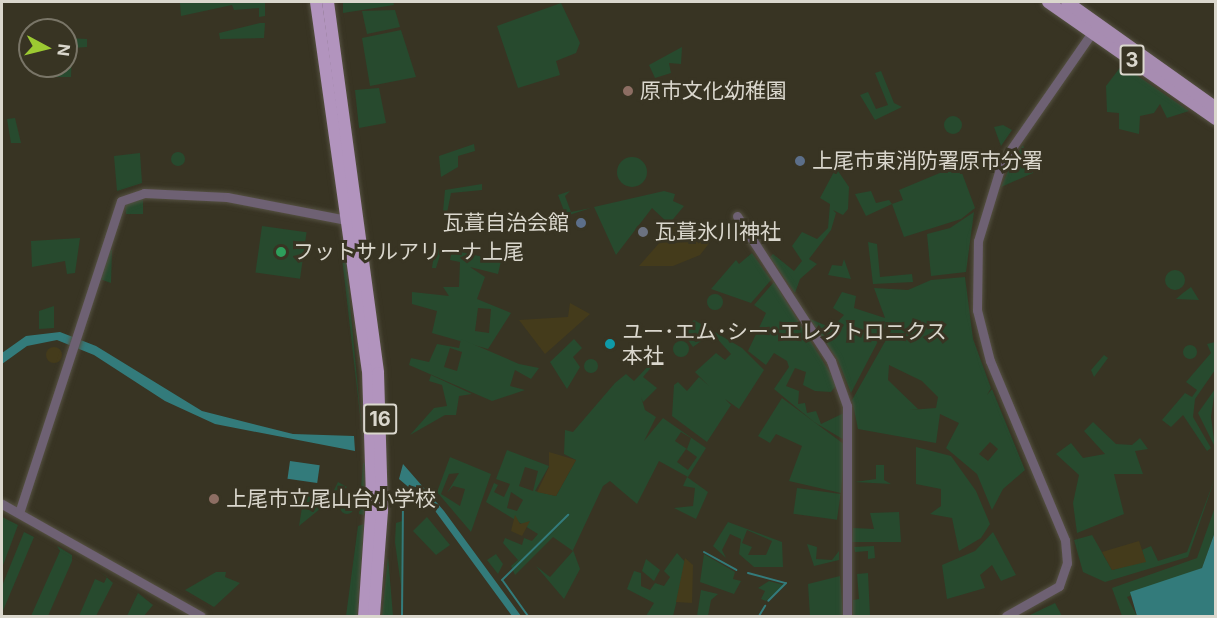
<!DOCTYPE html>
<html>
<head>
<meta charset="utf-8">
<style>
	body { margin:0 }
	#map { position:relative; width:1217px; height:618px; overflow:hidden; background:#383423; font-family:Inter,"Noto Sans JP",sans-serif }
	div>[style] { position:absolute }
	.green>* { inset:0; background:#274a2e; transform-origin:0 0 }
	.round { border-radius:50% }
	.sand>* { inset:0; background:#443b1b }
	.water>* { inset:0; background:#337b7b; transform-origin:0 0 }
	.stream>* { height:2px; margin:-1px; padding:0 1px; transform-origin:1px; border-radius:1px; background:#337b7b }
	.roads { filter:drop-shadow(0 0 2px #555142) drop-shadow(0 0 2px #555142) }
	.tertiary>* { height:9px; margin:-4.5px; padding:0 4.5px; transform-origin:4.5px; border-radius:4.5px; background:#6e6173 }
	.primary>* { height:12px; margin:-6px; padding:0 6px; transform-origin:6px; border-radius:6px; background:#a78cb1 }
	.trunk>* { height:12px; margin:-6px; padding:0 6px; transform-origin:6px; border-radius:6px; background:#b294be }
	.dots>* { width:16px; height:16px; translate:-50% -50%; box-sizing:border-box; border:3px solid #383423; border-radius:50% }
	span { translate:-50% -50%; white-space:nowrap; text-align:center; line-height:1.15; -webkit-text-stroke:6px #383423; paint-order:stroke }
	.shield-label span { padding:2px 4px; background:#383423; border:2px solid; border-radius:4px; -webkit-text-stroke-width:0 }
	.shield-label { font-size:20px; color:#dad7cd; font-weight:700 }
	.poi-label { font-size:21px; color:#dad7cd }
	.left { translate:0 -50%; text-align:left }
	.right { translate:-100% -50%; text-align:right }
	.frame { position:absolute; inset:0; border:3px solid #dad7cd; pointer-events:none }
	.north { position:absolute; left:18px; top:18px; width:60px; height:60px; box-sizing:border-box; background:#383423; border:2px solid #797567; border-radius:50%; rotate:97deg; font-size:16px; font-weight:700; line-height:24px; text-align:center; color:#dad7cd }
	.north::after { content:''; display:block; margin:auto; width:21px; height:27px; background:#9cca32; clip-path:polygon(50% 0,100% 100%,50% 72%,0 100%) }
</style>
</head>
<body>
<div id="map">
	<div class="green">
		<div style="clip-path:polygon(265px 2px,265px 16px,259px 17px,259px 8px,234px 10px,232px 5px,181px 16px,180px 3px,189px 2px)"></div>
		<div style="clip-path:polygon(343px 2px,393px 2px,394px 5px,343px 13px)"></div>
		<div style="clip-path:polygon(561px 3px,580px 43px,576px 53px,556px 61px,560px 75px,518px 88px,497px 26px)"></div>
		<div style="clip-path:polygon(395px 10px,400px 27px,367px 34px,362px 11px)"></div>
		<div style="clip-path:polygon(260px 23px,265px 23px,264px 38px,220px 39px,219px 33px)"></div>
		<div style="clip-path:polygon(401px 30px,416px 77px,370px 86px,362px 38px)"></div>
		<div style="clip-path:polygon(67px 38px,87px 39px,87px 47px,72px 48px,71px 77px,53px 77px,53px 66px,66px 66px)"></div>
		<div style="clip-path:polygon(682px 47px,681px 64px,669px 63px,671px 73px,655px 78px,649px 65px)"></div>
		<div style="clip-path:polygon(1122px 65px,1189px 111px,1167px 118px,1160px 104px,1154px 113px,1140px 116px,1139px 134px,1119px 129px,1119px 113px,1107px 112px,1106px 86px)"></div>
		<div style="clip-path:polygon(881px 71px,894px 103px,902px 107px,875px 120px,860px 95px,868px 92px,876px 109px,888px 105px,875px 73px)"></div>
		<div style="clip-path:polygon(379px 88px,386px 123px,359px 128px,355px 90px)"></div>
		<div class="round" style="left:944px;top:116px;width:18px;height:18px"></div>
		<div style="clip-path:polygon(15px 118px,21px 143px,11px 143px,7px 119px)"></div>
		<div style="clip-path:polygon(1003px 125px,1012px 130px,1001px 146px,994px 127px)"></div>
		<div style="clip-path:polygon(474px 144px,475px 151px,458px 156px,458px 167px,441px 177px,439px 156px)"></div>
		<div style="clip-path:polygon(1023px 145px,1033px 173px,1001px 187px,1012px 162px)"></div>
		<div class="round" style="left:171px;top:152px;width:14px;height:14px"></div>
		<div style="clip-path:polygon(140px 153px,142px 183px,117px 191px,114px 156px)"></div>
		<div class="round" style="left:617px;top:157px;width:30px;height:30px"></div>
		<div style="clip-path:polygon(959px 165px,975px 208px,961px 219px,904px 237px,892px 204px,903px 200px,899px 190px)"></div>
		<div style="clip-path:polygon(836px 168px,849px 187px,848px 209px,843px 215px,833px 210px,836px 213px,831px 230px,809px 259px,817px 264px,800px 279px,795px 293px,770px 257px,773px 254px,794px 271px,802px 261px,792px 246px,802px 232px,817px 239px,828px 228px,830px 204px,820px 198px)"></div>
		<div style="clip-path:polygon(482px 184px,482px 190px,451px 193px,447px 213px,443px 212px,445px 190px)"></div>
		<div style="clip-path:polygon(570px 191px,565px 196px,571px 212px,591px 208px,566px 216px,558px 195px)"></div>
		<div style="clip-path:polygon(664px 191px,675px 194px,673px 201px,684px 206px,669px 224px,652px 208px,616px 255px,594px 207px)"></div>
		<div style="clip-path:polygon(871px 191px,876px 203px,889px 200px,892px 204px,866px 216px,855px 194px)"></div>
		<div style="clip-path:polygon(143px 198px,143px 214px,126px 214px,125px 205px)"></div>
		<div style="clip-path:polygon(974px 212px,966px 272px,931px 276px,927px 234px,950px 228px)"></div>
		<div style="left:262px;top:226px;width:45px;height:47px;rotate:8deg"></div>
		<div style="clip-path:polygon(80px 238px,75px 273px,67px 274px,65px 261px,32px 267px,31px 241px)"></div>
		<div style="clip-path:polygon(868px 242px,877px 244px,880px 277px,912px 274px,913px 282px,873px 284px)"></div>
		<div style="clip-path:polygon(435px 248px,442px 249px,436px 268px,432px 268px)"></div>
		<div style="clip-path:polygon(341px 249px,345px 249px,362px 432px)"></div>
		<div style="clip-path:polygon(105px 250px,112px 250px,111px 283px,97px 278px)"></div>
		<div style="clip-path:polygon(evenodd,452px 250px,501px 261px,498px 274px,470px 267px,485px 277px,477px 299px,511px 313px,488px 349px,432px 333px,437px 311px,412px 304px,412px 292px,449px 296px,443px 287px,459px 287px,460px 262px,450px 260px,452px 250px,478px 308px,491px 309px,489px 333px,475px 331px,478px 308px)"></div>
		<div style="clip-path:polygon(752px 253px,771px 280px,751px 303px,711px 289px,736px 260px,739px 264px)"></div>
		<div style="clip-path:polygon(844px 259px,851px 279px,828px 275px,832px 265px,842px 266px)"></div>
		<div class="round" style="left:1165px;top:270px;width:20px;height:20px"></div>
		<div style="clip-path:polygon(evenodd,965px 277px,973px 339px,991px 388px,987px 395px,992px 389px,1025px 470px,1003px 489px,992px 510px,977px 474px,946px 448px,959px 423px,940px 414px,936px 443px,858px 429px,852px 400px,891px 331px,887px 324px,851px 393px,838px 360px,810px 319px,832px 328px,844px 315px,833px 308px,842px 292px,856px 296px,854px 308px,885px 318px,874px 288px,908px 290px,931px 280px,965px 277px,889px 365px,922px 381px,938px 397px,936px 408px,909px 410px,918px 409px,888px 380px,889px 365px,965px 277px,990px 442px,998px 449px,988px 461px,979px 454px,990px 442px)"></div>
		<div style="clip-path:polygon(774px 282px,837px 384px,831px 392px,815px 391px,803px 385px,806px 372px,795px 368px,786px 386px,799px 391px,798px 404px,805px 403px,807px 413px,816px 411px,821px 424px,844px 413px,846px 441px,814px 422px,774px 389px,789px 367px,787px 361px,774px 353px,766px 365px,748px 351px,766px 313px,754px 305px)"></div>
		<div style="clip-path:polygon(1191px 287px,1199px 300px,1176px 299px,1183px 293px)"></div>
		<div class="round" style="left:707px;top:294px;width:16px;height:16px"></div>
		<div style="clip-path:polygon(54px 306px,54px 328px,39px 329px,39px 311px)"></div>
		<div style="clip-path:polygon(694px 320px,742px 348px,764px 370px,739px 409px,725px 399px,731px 405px,707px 442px,672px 416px,674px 385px,678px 382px,687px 391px,699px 377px,709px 386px,695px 372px,716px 353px,725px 360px,731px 354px,712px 333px,693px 347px,683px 333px)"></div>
		<div style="clip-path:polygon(evenodd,461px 339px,519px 364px,539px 368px,531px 379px,515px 370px,510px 386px,525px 390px,492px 401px,409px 365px,411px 358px,429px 362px,437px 344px,459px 348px,461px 339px,450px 348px,462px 352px,457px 371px,444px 367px,450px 348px)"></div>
		<div style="clip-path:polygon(574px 339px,582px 348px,573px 357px,580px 367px,567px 389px,550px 362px)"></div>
		<div class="round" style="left:673px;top:341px;width:16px;height:16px"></div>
		<div style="clip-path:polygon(1215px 342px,1215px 370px,1195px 399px,1193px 417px,1211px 448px,1207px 451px,1183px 415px,1171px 427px,1162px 420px,1185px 393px,1192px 397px,1197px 390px,1186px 382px,1211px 353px,1207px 344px)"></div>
		<div class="round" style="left:1183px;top:345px;width:14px;height:14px"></div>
		<div style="clip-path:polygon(1104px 355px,1108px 358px,1094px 377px,1091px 370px)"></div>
		<div style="clip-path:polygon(evenodd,655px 359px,662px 370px,654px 364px,643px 377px,657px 388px,643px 402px,641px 397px,645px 410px,656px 417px,644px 441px,663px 418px,706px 448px,688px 477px,659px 461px,637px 504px,610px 481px,603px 486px,573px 550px,580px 569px,564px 599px,536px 566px,550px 577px,573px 551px,553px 537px,515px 575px,511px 566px,518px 560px,503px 543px,505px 538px,522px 545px,524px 538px,532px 541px,538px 534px,486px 502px,494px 483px,498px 485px,494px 492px,504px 497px,510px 484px,496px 479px,507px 450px,549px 466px,535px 491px,556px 496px,576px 460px,564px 454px,565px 430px,573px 432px,615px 383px,626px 374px,634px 381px,655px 359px,681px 432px,691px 438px,687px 449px,675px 441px,681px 432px,655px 359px,686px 449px,697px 457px,688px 470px,677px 462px,686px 449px,655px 359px,525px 467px,538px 471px,533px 491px,519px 486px,525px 467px,655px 359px,511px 492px,523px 500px,517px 511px,507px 508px,511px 492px)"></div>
		<div class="round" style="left:584px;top:359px;width:14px;height:14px"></div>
		<div style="clip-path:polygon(431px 375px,472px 394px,459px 396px,456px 415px,445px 415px,410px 435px,434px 408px,447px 406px,442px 385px,429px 381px)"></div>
		<div style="clip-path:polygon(1215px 389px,1211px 417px,1215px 447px,1198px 413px)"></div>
		<div style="clip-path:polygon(782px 398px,845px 445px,841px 493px,789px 481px,802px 446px,776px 434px,770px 443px,758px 436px)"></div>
		<div style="clip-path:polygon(1093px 422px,1116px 444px,1132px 445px,1140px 438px,1148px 449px,1135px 451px,1143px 474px,1114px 474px,1124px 514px,1077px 533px,1073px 503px,1079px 475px,1056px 454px,1071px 443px,1083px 458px,1105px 454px,1084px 431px)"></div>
		<div style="clip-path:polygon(916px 447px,951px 456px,976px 491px,990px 524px,981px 538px,959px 551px,952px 518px,930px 514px,941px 506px,941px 489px,916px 484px)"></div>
		<div style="clip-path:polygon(evenodd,450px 457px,491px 474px,471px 532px,437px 492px,450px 457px,459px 473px,447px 493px,453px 486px,465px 489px,460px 506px,441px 494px,449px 474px,459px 473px)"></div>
		<div style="clip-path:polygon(363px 463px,365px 463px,364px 515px,359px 514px)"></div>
		<div style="clip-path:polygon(876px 465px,884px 465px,884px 480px,891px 484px,855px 482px,876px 479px)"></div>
		<div style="clip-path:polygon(687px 477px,708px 492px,696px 519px,674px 508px,693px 506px,695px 488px,683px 486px)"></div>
		<div style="clip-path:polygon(1215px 478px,1188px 557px,1105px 582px,1083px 572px,1074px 540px,1092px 535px,1112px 570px,1145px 561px,1142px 550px,1151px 546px,1158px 561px,1187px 552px)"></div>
		<div style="clip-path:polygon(338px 482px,347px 487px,299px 526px,304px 495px,329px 500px)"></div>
		<div style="left:797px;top:488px;width:44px;height:26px;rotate:8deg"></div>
		<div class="round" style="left:340px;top:500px;width:14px;height:14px"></div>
		<div style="clip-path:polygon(1215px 507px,1215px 532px,1202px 568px,1127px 597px,1137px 616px,1122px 616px,1112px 588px,1197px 558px)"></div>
		<div style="clip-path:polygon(899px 512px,901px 542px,852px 542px,853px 528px,874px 529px,870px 513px)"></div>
		<div style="clip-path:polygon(2px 517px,18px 525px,2px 568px)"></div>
		<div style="clip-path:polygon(427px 517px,450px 545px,436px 555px,413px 531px)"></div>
		<div style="clip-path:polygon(402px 521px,401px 586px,395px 542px,396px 523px)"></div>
		<div style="clip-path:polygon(evenodd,728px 522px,782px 542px,783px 567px,754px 567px,739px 554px,741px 539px,730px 534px,722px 550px,726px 558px,713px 546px,728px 522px,747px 530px,772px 541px,766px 555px,748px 555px,752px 547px,742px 543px,747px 530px)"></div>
		<div style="clip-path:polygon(364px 524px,357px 616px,346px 616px,358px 526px)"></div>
		<div style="clip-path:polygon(24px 532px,34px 537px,2px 613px,2px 586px)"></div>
		<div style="clip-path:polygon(993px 532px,1016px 575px,1001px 581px,992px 565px,980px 575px,985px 588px,947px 599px,942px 565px,975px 551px)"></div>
		<div style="clip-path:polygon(807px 544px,817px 547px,816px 559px,832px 560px,839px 551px,839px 560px,814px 566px)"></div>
		<div style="clip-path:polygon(57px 546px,72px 555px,72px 561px,48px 616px,31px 616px,60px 551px)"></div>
		<div style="clip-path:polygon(874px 546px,875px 558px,868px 559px,868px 551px,855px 552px,854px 547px)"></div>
		<div style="clip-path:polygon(677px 553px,686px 563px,673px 616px,646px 616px,654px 603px,627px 589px,634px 571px,641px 573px,641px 586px,650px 590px,655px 583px,664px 586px,670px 577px,664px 571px)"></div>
		<div style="clip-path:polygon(496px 554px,503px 564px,498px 574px,487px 560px)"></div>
		<div style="clip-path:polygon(704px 554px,735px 572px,733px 579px,741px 581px,734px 594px,700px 582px)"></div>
		<div style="clip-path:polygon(388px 556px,393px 616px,382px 616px)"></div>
		<div style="clip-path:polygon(646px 559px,660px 570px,654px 581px,642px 571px)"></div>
		<div style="clip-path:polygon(100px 571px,113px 583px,96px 616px,79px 616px,95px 579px,104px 583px,107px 577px)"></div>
		<div style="clip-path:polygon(216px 572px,226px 572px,225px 577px,240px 583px,214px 607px,185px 590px)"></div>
		<div style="clip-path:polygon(868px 573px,870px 616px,853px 616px,853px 600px,859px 599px,857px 574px)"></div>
		<div style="clip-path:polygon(840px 576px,843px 616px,810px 616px,808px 584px)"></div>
		<div style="clip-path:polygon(769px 581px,784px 585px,766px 601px,761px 599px,765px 591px,758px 588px)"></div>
		<div style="clip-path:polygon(701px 590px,718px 594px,711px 600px,708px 616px,697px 616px)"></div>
		<div style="clip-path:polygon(138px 593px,153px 605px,144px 616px,127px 616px)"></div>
		<div style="clip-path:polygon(1055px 603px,1062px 616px,1028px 616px)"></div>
	</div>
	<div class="sand">
		<div style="clip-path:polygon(676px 224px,714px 237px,700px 255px,673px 266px,639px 266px)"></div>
		<div style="clip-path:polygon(570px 303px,590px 314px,545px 354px,519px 320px,568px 317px)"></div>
		<div class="round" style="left:46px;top:347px;width:16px;height:16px"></div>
		<div style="clip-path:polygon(549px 452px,576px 460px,556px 496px,537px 492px,549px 467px)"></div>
		<div style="clip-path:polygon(515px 515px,520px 524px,530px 521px,522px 536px,511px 531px)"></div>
		<div style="clip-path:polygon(1139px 541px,1146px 562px,1112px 570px,1102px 552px)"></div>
		<div style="clip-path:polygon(685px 558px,693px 565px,692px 603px,676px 602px)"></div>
	</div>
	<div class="water">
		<div style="clip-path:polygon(60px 332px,96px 346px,202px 411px,293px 434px,354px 436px,355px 451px,215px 424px,165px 401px,94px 355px,57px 340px,27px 346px,2px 364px,2px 353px,26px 336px)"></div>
		<div style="left:290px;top:461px;width:30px;height:18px;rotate:8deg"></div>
		<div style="clip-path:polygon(403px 464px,444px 511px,521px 616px,512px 616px,433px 508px,399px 479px)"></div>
		<div style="clip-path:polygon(1215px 532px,1215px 616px,1137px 616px,1130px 592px,1202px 568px)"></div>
	</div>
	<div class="stream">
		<div style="left:704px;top:552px;width:37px;rotate:29deg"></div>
		<div style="left:748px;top:573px;width:39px;rotate:15deg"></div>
		<div style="left:786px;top:583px;width:25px;rotate:135deg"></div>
		<div style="left:502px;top:580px;width:93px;rotate:-44.6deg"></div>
		<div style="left:503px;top:581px;width:43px;rotate:54.5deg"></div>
		<div style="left:402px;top:616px;width:112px;rotate:-89.5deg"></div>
		<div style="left:759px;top:616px;width:12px;rotate:-59deg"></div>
	</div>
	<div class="roads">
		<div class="tertiary">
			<div style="left:737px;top:216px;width:173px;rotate:57deg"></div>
			<div style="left:831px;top:361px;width:48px;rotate:70.4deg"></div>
			<div style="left:847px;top:406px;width:210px;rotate:90deg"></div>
			<div style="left:2px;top:504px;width:228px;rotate:29.4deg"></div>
			<div style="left:19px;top:513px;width:328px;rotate:-71.9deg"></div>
			<div style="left:121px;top:201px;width:24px;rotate:-19deg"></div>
			<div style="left:144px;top:193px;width:83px;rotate:2.8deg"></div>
			<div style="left:227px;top:197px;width:127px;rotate:10.9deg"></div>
			<div style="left:1006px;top:616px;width:61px;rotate:-29.5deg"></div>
			<div style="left:1059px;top:586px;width:24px;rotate:-71deg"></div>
			<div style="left:1067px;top:563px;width:23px;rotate:-95deg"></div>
			<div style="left:1065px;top:540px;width:194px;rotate:-112.7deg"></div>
			<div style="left:990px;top:361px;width:53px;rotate:-104.3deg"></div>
			<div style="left:977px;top:310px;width:69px;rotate:-89.2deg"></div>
			<div style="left:978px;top:241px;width:83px;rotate:-73.1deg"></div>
			<div style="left:1002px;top:162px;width:163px;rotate:-55.2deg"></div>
		</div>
		<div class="primary">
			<div style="left:1048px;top:2px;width:205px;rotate:34.9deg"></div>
			<div style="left:1067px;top:2px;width:183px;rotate:35.4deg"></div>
		</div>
		<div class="trunk">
			<div style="left:316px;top:2px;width:372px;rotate:82deg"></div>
			<div style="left:368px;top:370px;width:130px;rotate:88.2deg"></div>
			<div style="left:372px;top:500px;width:116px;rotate:93.9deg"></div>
			<div style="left:328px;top:2px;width:374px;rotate:82.3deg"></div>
			<div style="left:378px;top:373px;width:138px;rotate:88.3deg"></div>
			<div style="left:382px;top:511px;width:105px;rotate:94.4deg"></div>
		</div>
	</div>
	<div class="dots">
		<div style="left:628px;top:91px;background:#8d6e63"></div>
		<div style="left:800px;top:161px;background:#5c6f8a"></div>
		<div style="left:581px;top:223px;background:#5c6f8a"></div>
		<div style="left:643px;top:232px;background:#6b7280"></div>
		<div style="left:281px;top:252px;background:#2e9e5b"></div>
		<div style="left:610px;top:344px;background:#0f9aa8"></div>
		<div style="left:214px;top:499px;background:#8d6e63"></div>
	</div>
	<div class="shield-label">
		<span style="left:1132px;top:60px">3</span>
		<span style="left:380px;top:419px">16</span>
	</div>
	<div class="poi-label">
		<span class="left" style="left:640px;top:91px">原市文化幼稚園</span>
		<span class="left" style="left:812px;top:161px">上尾市東消防署原市分署</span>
		<span class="right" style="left:569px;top:223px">瓦葺自治会館</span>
		<span class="left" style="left:655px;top:232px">瓦葺氷川神社</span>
		<span class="left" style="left:293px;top:252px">フットサルアリーナ上尾</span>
		<span class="left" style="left:622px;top:344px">ユー･エム･シー･エレクトロニクス<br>本社</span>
		<span class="left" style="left:226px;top:499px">上尾市立尾山台小学校</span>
	</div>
	<div class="frame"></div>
	<div class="north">N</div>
</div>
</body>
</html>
